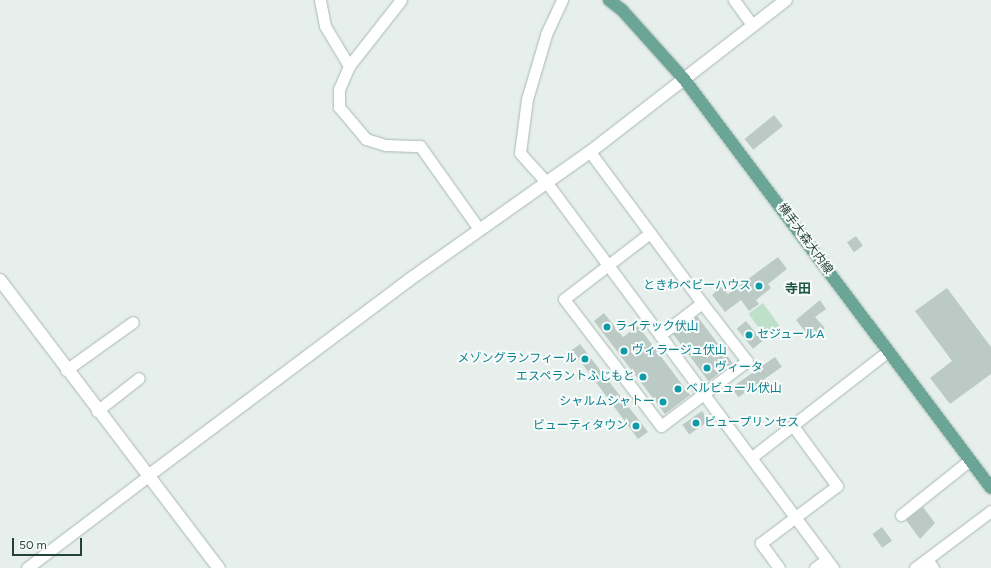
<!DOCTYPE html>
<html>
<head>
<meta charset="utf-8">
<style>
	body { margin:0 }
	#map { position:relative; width:991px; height:568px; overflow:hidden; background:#e6efeb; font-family:Figtree,"Noto Sans JP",sans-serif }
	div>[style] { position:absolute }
	.green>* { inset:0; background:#bfe0c8; transform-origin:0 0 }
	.building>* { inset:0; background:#bbcac4; transform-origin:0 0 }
	.roads { filter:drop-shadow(0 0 1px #a8b8b2) drop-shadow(0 0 1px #a8b8b2) }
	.street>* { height:11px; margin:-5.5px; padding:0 5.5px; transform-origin:5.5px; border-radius:5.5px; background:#fff }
	.secondary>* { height:12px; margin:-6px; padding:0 6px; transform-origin:6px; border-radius:6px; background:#fff }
	.primary>* { height:12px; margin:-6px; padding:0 6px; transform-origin:6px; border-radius:6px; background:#6aa596 }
	.dots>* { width:11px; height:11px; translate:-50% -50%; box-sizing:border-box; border:2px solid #f7fbf9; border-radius:50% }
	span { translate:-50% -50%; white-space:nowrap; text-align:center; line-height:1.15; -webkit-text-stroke:4px #f7fbf9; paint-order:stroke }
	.street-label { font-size:12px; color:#24423a }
	.culture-label { font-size:12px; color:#0d838f }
	.right { translate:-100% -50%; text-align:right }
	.left { translate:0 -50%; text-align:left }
	.neighbourhood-label { font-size:13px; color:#1f5548; font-weight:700 }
	.scale { position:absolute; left:12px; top:538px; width:70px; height:18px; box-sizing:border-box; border:2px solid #24423a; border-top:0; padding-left:5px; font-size:12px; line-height:14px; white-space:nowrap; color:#24423a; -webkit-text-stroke:3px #f7fbf9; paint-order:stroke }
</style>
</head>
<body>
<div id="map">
	<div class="green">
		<div style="left:763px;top:303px;width:29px;height:18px;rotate:54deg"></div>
	</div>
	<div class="building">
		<div style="left:774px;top:115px;width:14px;height:38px;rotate:51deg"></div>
		<div style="left:856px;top:236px;width:12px;height:11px;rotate:55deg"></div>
		<div style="clip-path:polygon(778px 257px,787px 269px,768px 284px,771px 288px,756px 300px,759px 304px,749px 311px,741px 300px,725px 312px,712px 295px,721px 287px,728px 294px)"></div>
		<div style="clip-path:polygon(947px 288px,991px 347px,991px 374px,950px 404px,930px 378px,952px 361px,915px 311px)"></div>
		<div style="clip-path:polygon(820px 300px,826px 309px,815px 317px,825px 328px,811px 339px,796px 320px)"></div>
		<div style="clip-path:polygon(604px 313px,623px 337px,638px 326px,690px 395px,665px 414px,594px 321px)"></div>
		<div style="left:697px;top:316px;width:59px;height:30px;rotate:53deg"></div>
		<div style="left:746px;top:321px;width:26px;height:12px;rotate:51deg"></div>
		<div style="clip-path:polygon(580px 344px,648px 432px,638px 439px,572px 350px)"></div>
		<div style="left:775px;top:357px;width:12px;height:53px;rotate:55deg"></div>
		<div style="left:702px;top:411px;width:12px;height:24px;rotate:55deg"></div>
		<div style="clip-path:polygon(923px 507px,935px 523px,920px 539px,906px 520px)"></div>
		<div style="left:882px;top:527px;width:17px;height:12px;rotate:54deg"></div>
	</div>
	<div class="roads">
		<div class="street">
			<div style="left:320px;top:0;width:26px;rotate:79deg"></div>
			<div style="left:325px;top:26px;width:47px;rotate:59deg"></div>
			<div style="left:349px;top:66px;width:25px;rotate:113deg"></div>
			<div style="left:339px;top:89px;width:18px;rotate:90deg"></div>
			<div style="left:339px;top:107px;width:42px;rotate:49.8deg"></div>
			<div style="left:366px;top:139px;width:21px;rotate:17deg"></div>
			<div style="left:386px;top:145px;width:34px;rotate:2deg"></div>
			<div style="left:420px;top:146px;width:102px;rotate:54.6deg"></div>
			<div style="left:562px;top:0;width:38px;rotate:115deg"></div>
			<div style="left:546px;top:35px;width:67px;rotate:106.5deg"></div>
			<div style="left:527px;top:99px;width:54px;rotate:97.4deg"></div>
			<div style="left:520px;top:153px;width:40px;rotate:48deg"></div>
			<div style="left:547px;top:183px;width:480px;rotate:53.4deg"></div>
			<div style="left:734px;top:0;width:31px;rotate:54deg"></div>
			<div style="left:349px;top:66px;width:84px;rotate:-51.8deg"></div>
			<div style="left:590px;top:152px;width:188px;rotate:53.4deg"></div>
			<div style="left:650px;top:233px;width:108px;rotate:142.5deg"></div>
			<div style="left:564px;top:299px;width:160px;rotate:52.6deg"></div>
			<div style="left:661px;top:426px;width:108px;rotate:-37.1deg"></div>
			<div style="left:747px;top:361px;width:73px;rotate:-127.8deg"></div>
			<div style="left:702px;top:303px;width:53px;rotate:142.7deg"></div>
			<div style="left:66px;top:370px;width:82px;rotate:-35.6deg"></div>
			<div style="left:97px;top:411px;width:53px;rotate:-38.2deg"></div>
			<div style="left:752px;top:457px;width:172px;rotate:-37.9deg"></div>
			<div style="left:901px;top:515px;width:88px;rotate:-38.6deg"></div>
			<div style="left:927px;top:559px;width:11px;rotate:56deg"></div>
			<div style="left:27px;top:568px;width:152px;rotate:-37.2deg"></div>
			<div style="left:779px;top:568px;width:31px;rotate:-126deg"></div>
			<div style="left:761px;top:543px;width:95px;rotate:-36.9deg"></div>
			<div style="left:837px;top:486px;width:74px;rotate:-126.3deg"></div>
			<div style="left:815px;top:568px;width:14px;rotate:-36deg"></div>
			<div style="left:915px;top:568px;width:95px;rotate:-36.9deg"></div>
		</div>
		<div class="secondary">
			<div style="left:0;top:280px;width:362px;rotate:52.8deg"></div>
			<div style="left:148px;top:476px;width:326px;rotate:-36.9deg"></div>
			<div style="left:409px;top:280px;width:222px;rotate:-35.3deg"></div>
			<div style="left:590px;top:152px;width:248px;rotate:-37.8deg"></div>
		</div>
		<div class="primary">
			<div style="left:609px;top:0;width:16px;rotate:38deg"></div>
			<div style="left:622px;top:10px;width:93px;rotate:48.1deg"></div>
			<div style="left:684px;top:79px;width:511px;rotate:53.11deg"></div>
		</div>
	</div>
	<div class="dots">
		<div style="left:759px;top:286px;background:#0f9aa8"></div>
		<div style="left:607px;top:327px;background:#0f9aa8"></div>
		<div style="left:749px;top:335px;background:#0f9aa8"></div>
		<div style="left:624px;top:351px;background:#0f9aa8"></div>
		<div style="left:585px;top:359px;background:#0f9aa8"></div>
		<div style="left:707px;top:368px;background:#0f9aa8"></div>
		<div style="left:643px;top:377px;background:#0f9aa8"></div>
		<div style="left:678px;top:389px;background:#0f9aa8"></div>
		<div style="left:663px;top:402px;background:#0f9aa8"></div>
		<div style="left:696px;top:423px;background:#0f9aa8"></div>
		<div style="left:636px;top:426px;background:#0f9aa8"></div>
	</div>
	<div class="street-label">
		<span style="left:805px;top:239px;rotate:54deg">横手大森大内線</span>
	</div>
	<div class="culture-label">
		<span class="right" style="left:751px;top:286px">ときわベビーハウス</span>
		<span class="left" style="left:615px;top:327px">ライテック伏山</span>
		<span class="left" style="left:757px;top:335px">セジュールA</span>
		<span class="left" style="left:632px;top:351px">ヴィラージュ伏山</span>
		<span class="right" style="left:577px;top:359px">メゾングランフィール</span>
		<span class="left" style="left:715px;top:368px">ヴィータ</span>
		<span class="right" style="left:635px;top:377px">エスペラントふじもと</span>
		<span class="left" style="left:686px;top:389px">ベルビュール伏山</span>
		<span class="right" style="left:655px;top:402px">シャルムシャトー</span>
		<span class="left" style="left:704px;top:423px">ビュープリンセス</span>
		<span class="right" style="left:628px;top:426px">ビューティタウン</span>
	</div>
	<div class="neighbourhood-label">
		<span style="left:798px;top:289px">寺田</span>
	</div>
	<div class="scale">50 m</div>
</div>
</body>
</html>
